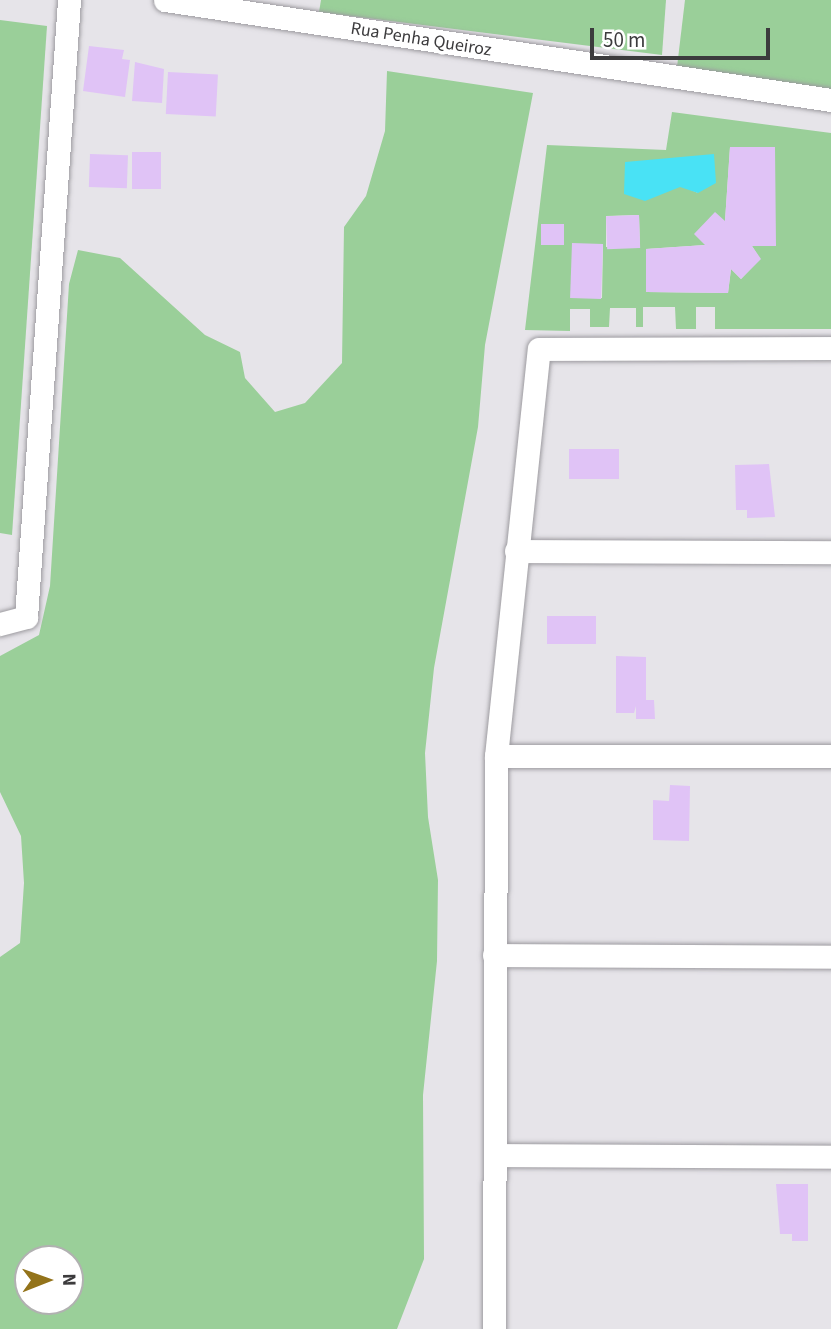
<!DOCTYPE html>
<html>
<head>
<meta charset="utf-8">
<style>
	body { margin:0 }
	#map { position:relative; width:831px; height:1329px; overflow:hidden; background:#e6e4e9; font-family:"Source Sans 3",sans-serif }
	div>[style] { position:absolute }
	.green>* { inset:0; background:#9acf99 }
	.water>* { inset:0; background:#49e2f5 }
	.building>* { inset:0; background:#e0c3f6; transform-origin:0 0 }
	.roads { filter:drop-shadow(0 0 2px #9d9ba0) drop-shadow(0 0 2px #9d9ba0) }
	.minor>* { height:23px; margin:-11.5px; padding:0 11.5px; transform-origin:11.5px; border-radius:11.5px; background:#fff }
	span { translate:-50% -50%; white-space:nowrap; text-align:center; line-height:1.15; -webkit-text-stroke:7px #fff; paint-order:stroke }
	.street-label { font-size:18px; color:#3c3b3d }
	.north { position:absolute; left:14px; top:1245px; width:70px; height:70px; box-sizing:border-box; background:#fff; border:2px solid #b1b1b1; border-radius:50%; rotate:89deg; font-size:19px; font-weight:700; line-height:28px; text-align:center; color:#3c3b3d }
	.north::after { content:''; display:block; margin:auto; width:24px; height:32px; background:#93731a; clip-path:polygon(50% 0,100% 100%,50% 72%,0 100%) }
	.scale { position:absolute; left:590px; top:28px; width:180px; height:32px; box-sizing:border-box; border:4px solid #3c3b3d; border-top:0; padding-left:9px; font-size:21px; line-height:24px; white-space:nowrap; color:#3c3b3d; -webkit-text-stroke:5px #fff; paint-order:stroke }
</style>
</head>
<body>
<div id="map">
	<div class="green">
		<div style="clip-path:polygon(321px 0,666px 0,662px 55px,319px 12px)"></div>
		<div style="clip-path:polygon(685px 0,831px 0,831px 90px,677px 67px)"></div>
		<div style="clip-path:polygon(0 20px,47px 26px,12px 535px,0 533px)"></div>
		<div style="clip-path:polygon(evenodd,387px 71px,533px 93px,485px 345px,478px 427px,434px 668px,425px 753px,428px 817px,438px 880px,437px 961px,423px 1095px,424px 1259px,397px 1329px,0 1329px,0 957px,20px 943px,24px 883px,21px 836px,0 792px,0 656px,39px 635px,50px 586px,69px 284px,78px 250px,120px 258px,205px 335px,240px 352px,245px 378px,275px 412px,305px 403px,342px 363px,344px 227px,366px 196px,385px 131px,387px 71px,28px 1259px,70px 1259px,70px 1301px,28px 1301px,28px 1259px)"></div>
		<div style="clip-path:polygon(evenodd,672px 112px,831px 133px,831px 329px,715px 329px,715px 307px,696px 307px,696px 329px,676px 329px,675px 307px,643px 307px,643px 327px,636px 327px,636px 308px,610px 308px,609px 327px,590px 327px,590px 309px,570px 309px,570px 331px,525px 330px,547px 145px,666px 150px,672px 112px,730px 147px,775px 147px,775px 245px,752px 246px,760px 259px,741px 279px,731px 269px,728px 293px,646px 292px,646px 249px,705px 245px,725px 221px,730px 147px,672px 112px,668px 161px,698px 193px,625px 162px,668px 161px,672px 112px,639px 215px,640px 248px,606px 247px,606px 216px,639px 215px,672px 112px,541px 224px,563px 224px,563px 245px,541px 245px,541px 224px,672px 112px,572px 244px,603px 244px,602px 298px,572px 298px,572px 244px)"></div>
	</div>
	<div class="water">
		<div style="clip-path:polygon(714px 154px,716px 183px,698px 193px,680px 187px,645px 201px,624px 194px,625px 162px)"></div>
	</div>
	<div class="building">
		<div style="clip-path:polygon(89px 46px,124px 50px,122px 59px,130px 60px,125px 97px,83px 91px)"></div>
		<div style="clip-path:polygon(135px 62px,164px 69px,162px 103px,132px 101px)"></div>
		<div style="left:168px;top:72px;width:50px;height:42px;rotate:3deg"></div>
		<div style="clip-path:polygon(730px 147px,775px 147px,776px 246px,752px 246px,761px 259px,741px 279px,731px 269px,728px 293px,646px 292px,646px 249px,705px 245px,694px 234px,715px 212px,725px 221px)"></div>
		<div style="left:132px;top:152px;width:29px;height:37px"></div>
		<div style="left:90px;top:154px;width:38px;height:33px;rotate:2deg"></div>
		<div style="left:639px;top:215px;width:33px;height:33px;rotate:88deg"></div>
		<div style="left:541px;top:224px;width:23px;height:21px"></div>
		<div style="left:572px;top:243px;width:31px;height:55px;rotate:2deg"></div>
		<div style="left:569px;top:449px;width:50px;height:30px"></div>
		<div style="clip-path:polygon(769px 464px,775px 517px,747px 518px,747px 510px,736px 510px,735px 465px)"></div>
		<div style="left:547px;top:616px;width:49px;height:28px"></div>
		<div style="clip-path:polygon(616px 656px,646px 657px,646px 700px,654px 700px,655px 719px,636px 719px,636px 706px,634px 713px,616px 713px)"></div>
		<div style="clip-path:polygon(670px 785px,690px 786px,689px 841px,653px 840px,653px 800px,669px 801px)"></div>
		<div style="clip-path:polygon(776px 1184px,808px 1184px,808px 1241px,792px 1241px,792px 1234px,780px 1234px)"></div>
	</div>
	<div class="roads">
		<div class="minor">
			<div style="left:165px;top:0;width:673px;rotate:8.54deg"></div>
			<div style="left:516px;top:551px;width:315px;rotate:0.2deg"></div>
			<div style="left:0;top:624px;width:27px;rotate:-15deg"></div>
			<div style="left:26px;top:617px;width:618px;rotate:-86.01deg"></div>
			<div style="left:496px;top:756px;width:335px"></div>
			<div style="left:494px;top:955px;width:337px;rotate:0.3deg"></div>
			<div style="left:495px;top:1155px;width:336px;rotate:0.3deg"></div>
			<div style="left:494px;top:1329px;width:573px;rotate:-89.8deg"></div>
			<div style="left:496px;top:756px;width:409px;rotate:-84deg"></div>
			<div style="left:539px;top:349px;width:292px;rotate:-0.2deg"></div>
		</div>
	</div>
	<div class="street-label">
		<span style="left:421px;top:40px;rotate:9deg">Rua Penha Queiroz</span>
	</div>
	<div class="north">N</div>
	<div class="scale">50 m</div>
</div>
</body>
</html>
